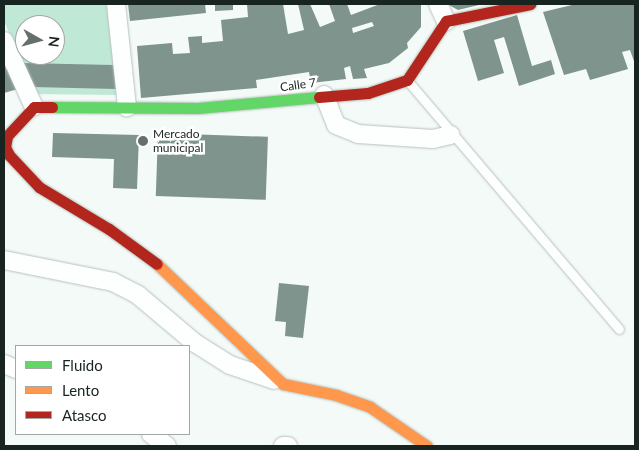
<!DOCTYPE html>
<html>
<head>
<meta charset="utf-8">
<style>
	body { margin:0 }
	#map { position:relative; width:639px; height:450px; overflow:hidden; background:#f3faf7; font-family:Lato,sans-serif }
	div>[style] { position:absolute }
	.green>* { inset:0; background:#c0e8d7 }
	.building>* { inset:0; background:#7e948d; transform-origin:0 0 }
	.roads { filter:drop-shadow(0 0 1px #b8c1bd) drop-shadow(0 0 1px #b8c1bd) }
	.lane>* { height:9px; margin:-4.5px; padding:0 4.5px; transform-origin:4.5px; border-radius:4.5px; background:#fdfefe }
	.street>* { height:18px; margin:-9px; padding:0 9px; transform-origin:9px; border-radius:9px; background:#fdfefe }
	.fast>* { height:11px; margin:-5.5px; padding:0 5.5px; transform-origin:5.5px; border-radius:5.5px; background:#63d668 }
	.slow>* { height:11px; margin:-5.5px; padding:0 5.5px; transform-origin:5.5px; border-radius:5.5px; background:#ff974d }
	.jam>* { height:11px; margin:-5.5px; padding:0 5.5px; transform-origin:5.5px; border-radius:5.5px; background:#b3261e }
	.dots>* { width:14px; height:14px; translate:-50% -50%; box-sizing:border-box; border:2px solid #fff; border-radius:50% }
	span { translate:-50% -50%; white-space:nowrap; text-align:center; line-height:1.15; -webkit-text-stroke:5px #fff; paint-order:stroke }
	.street-label { font-size:12px; color:#18241f }
	.poi-label { font-size:12px; color:#18241f }
	.left { translate:0 -50%; text-align:left }
	.frame { position:absolute; inset:0; border:5px solid #18241f; pointer-events:none }
	.legend { position:absolute; left:15px; top:345px; width:175px; height:90px; box-sizing:border-box; background:#fff; border:1px solid #a3a7a5; margin:0; padding:6px 9px; list-style:none; font-size:15px; color:#18241f }
	.legend li { display:flex; align-items:center; gap:10px; height:25px }
	.legend b { width:25px; border:1px solid #a3a7a5 }
	.north { position:absolute; left:15px; top:15px; width:50px; height:50px; box-sizing:border-box; background:#fff; border:1px solid #a3a7a5; border-radius:50%; rotate:97deg; font-size:14px; font-weight:700; line-height:20px; text-align:center; color:#18241f }
	.north::after { content:''; display:block; margin:auto; width:18px; height:22px; background:#656f6b; clip-path:polygon(50% 0,100% 100%,50% 72%,0 100%) }
</style>
</head>
<body>
<div id="map">
	<div class="green">
		<div style="clip-path:polygon(evenodd,4px 4px,108px 4px,117px 95px,35px 94px,4px 21px,4px 4px,25px 25px,55px 25px,55px 55px,25px 55px,25px 25px)"></div>
	</div>
	<div class="building">
		<div style="clip-path:polygon(128px 4px,205px 4px,206px 13px,130px 21px)"></div>
		<div style="clip-path:polygon(215px 4px,233px 4px,233px 10px,215px 11px)"></div>
		<div style="clip-path:polygon(evenodd,247px 4px,283px 4px,288px 34px,304px 30px,298px 4px,310px 4px,320px 27px,335px 21px,329px 4px,347px 4px,351px 15px,380px 4px,421px 4px,421px 27px,407px 43px,408px 48px,389px 63px,364px 69px,367px 78px,353px 79px,350px 66px,344px 68px,346px 79px,311px 83px,309px 72px,256px 80px,257px 88px,141px 98px,137px 46px,172px 43px,173px 54px,190px 53px,188px 37px,202px 36px,202px 43px,223px 41px,221px 20px,248px 17px,247px 4px,372px 22px,374px 26px,353px 33px,352px 28px,372px 22px)"></div>
		<div style="clip-path:polygon(447px 4px,483px 4px,458px 10px)"></div>
		<div style="clip-path:polygon(576px 4px,635px 4px,635px 64px,630px 50px,622px 52px,628px 69px,590px 80px,586px 69px,564px 75px,543px 12px)"></div>
		<div style="clip-path:polygon(517px 15px,532px 66px,551px 60px,555px 74px,519px 86px,504px 37px,494px 40px,504px 73px,478px 81px,463px 31px)"></div>
		<div style="clip-path:polygon(4px 58px,18px 89px,4px 93px)"></div>
		<div style="clip-path:polygon(23px 63px,113px 65px,116px 89px,33px 87px)"></div>
		<div style="clip-path:polygon(53px 133px,139px 135px,137px 189px,113px 188px,114px 159px,52px 157px)"></div>
		<div style="left:158px;top:133px;width:110px;height:63px;rotate:2deg"></div>
		<div style="clip-path:polygon(279px 283px,309px 286px,303px 338px,285px 336px,286px 322px,275px 321px)"></div>
	</div>
	<div class="roads">
		<div class="lane">
			<div style="left:407px;top:80px;width:327px;rotate:49.6deg"></div>
		</div>
		<div class="street">
			<div style="left:116px;top:4px;width:104px;rotate:83.9deg"></div>
			<div style="left:438px;top:4px;width:19px;rotate:65deg"></div>
			<div style="left:4px;top:41px;width:72px;rotate:65.6deg"></div>
			<div style="left:324px;top:95px;width:32px;rotate:68deg"></div>
			<div style="left:336px;top:125px;width:24px;rotate:22deg"></div>
			<div style="left:358px;top:134px;width:75px;rotate:3.8deg"></div>
			<div style="left:433px;top:139px;width:18px;rotate:-13deg"></div>
			<div style="left:4px;top:260px;width:111px;rotate:11.4deg"></div>
			<div style="left:113px;top:282px;width:28px;rotate:27deg"></div>
			<div style="left:138px;top:295px;width:75px;rotate:40.1deg"></div>
			<div style="left:195px;top:343px;width:41px;rotate:32.2deg"></div>
			<div style="left:230px;top:365px;width:46px;rotate:18.8deg"></div>
			<div style="left:4px;top:364px;width:13px;rotate:23deg"></div>
			<div style="left:151px;top:434px;width:20px;rotate:37deg"></div>
			<div style="left:283px;top:446px;width:5px"></div>
		</div>
		<div class="fast">
			<div style="left:52px;top:107px;width:146px;rotate:0.4deg"></div>
			<div style="left:198px;top:108px;width:121px;rotate:-5.2deg"></div>
		</div>
		<div class="slow">
			<div style="left:157px;top:264px;width:174px;rotate:43.6deg"></div>
			<div style="left:283px;top:384px;width:54px;rotate:11.7deg"></div>
			<div style="left:336px;top:395px;width:36px;rotate:19deg"></div>
			<div style="left:370px;top:407px;width:69px;rotate:34.4deg"></div>
		</div>
		<div class="jam">
			<div style="left:319px;top:97px;width:49px;rotate:-4.7deg"></div>
			<div style="left:368px;top:93px;width:41px;rotate:-18.4deg"></div>
			<div style="left:407px;top:80px;width:71px;rotate:-56.5deg"></div>
			<div style="left:446px;top:21px;width:86px;rotate:-11.4deg"></div>
			<div style="left:52px;top:107px;width:18px;rotate:180deg"></div>
			<div style="left:34px;top:107px;width:40px;rotate:133deg"></div>
			<div style="left:7px;top:136px;width:11px;rotate:100deg"></div>
			<div style="left:5px;top:147px;width:9px;rotate:63deg"></div>
			<div style="left:9px;top:155px;width:44px;rotate:46.8deg"></div>
			<div style="left:39px;top:187px;width:82px;rotate:31deg"></div>
			<div style="left:109px;top:229px;width:59px;rotate:36.1deg"></div>
		</div>
	</div>
	<div class="dots">
		<div style="left:143px;top:141px;background:#656f6b"></div>
	</div>
	<div class="street-label">
		<span style="left:298px;top:85px;rotate:-8deg">Calle 7</span>
	</div>
	<div class="poi-label">
		<span class="left" style="left:153px;top:141px">Mercado<br>municipal</span>
	</div>
	<div class="frame"></div>
	<ul class="legend">
	<li><b style="height:6px;background:#63d668"></b>Fluido</li>
	<li><b style="height:6px;background:#ff974d"></b>Lento</li>
	<li><b style="height:6px;background:#b3261e"></b>Atasco</li>
	</ul>
	<div class="north">N</div>
</div>
</body>
</html>
